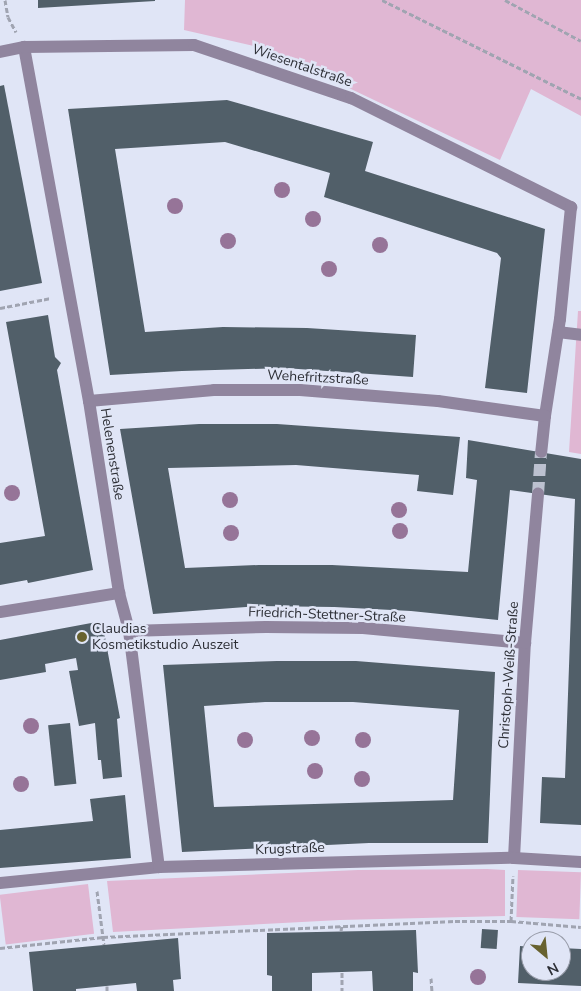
<!DOCTYPE html>
<html>
<head>
<meta charset="utf-8">
<style>
	body { margin:0 }
	#map { position:relative; width:581px; height:991px; overflow:hidden; background:#e0e5f6; font-family:"Nunito Sans",sans-serif }
	div>[style] { position:absolute }
	.green>* { inset:0; background:#e0b7d3; transform-origin:0 0 }
	.building>* { inset:0; background:#515f69; transform-origin:0 0 }
	.minor-tunnel>* { height:12px; margin-top:-6px; transform-origin:0; background:repeating-linear-gradient(90deg,#bcc1d0 0 12px,transparent 0 18px) }
	.path>* { height:3px; margin-top:-1.5px; transform-origin:0; background:repeating-linear-gradient(90deg,#a0a4b1 0 5px,transparent 0 7.5px) }
	.minor>* { height:12px; margin:-6px; padding:0 6px; transform-origin:6px; border-radius:6px; background:#90859e }
	.trees>* { width:16px; height:16px; margin:-8px; border-radius:50%; background:#967498 }
	.dots>* { width:14px; height:14px; translate:-50% -50%; box-sizing:border-box; border:2px solid #e0e5f6; border-radius:50% }
	span { translate:-50% -50%; white-space:nowrap; text-align:center; line-height:1.15; -webkit-text-stroke:5px #e0e5f6; paint-order:stroke }
	.street-label { font-size:14px; color:#2d2f36 }
	.poi-label { font-size:14px; color:#2d2f36 }
	.left { translate:0 -50%; text-align:left }
	.north { position:absolute; left:521px; top:931px; width:50px; height:50px; box-sizing:border-box; background:#e0e5f6; border:1px solid #989ca9; border-radius:50%; rotate:152deg; font-size:14px; font-weight:700; line-height:20px; text-align:center; color:#2d2f36 }
	.north::after { content:''; display:block; margin:auto; width:18px; height:22px; background:#68622f; clip-path:polygon(50% 0,100% 100%,50% 72%,0 100%) }
</style>
</head>
<body>
<div id="map">
	<div class="green">
		<div style="clip-path:polygon(185px 0,581px 0,581px 116px,531px 89px,500px 160px,267px 49px,184px 30px)"></div>
		<div style="clip-path:polygon(578px 311px,581px 311px,581px 454px,569px 452px)"></div>
		<div style="clip-path:polygon(487px 869px,505px 870px,505px 916px,340px 920px,113px 932px,107px 881px,358px 870px)"></div>
		<div style="left:518px;top:870px;width:63px;height:47px;rotate:2deg"></div>
		<div style="left:88px;top:884px;width:50px;height:89px;rotate:83deg"></div>
	</div>
	<div class="building">
		<div style="clip-path:polygon(38px 0,155px 0,155px 1px,38px 8px)"></div>
		<div style="clip-path:polygon(4px 85px,42px 283px,0 291px,0 86px)"></div>
		<div style="clip-path:polygon(227px 100px,373px 142px,365px 171px,545px 229px,527px 393px,485px 388px,501px 258px,497px 253px,324px 197px,330px 173px,225px 142px,115px 149px,145px 332px,223px 327px,307px 328px,416px 335px,413px 377px,284px 368px,182px 371px,110px 375px,68px 109px)"></div>
		<div style="clip-path:polygon(48px 315px,55px 357px,61px 363px,57px 370px,93px 570px,28px 583px,27px 580px,0 585px,0 543px,45px 536px,6px 322px)"></div>
		<div style="clip-path:polygon(199px 424px,277px 424px,460px 437px,453px 495px,417px 491px,419px 475px,296px 465px,168px 468px,185px 568px,259px 565px,332px 565px,468px 572px,477px 480px,466px 478px,468px 440px,581px 459px,581px 825px,540px 823px,542px 777px,565px 778px,575px 499px,510px 490px,498px 620px,411px 611px,334px 607px,259px 606px,153px 614px,120px 429px)"></div>
		<div style="clip-path:polygon(102px 621px,120px 718px,117px 719px,122px 777px,103px 779px,101px 760px,98px 760px,95px 723px,79px 726px,69px 671px,78px 670px,76px 658px,45px 664px,46px 672px,0 680px,0 640px)"></div>
		<div style="clip-path:polygon(evenodd,277px 661px,356px 661px,495px 672px,488px 843px,369px 843px,182px 852px,163px 665px,277px 661px,265px 702px,353px 702px,459px 710px,453px 800px,214px 807px,204px 706px,265px 702px)"></div>
		<div style="left:70px;top:723px;width:61px;height:22px;rotate:84deg"></div>
		<div style="clip-path:polygon(125px 795px,131px 858px,0 868px,0 830px,93px 821px,90px 799px)"></div>
		<div style="left:482px;top:929px;width:16px;height:19px;rotate:4deg"></div>
		<div style="clip-path:polygon(416px 930px,418px 973px,413px 972px,413px 991px,373px 991px,372px 971px,312px 973px,312px 991px,272px 991px,272px 976px,267px 975px,267px 933px)"></div>
		<div style="clip-path:polygon(178px 938px,181px 979px,173px 980px,174px 991px,137px 991px,136px 983px,76px 989px,76px 991px,33px 991px,29px 952px)"></div>
		<div style="clip-path:polygon(520px 946px,531px 947px,531px 971px,561px 971px,561px 948px,581px 949px,581px 986px,518px 983px)"></div>
	</div>
	<div class="minor-tunnel">
		<div style="left:538px;top:494px;width:42px;rotate:-85.9deg"></div>
	</div>
	<div class="path">
		<div style="left:5px;top:0;width:17px;rotate:80deg"></div>
		<div style="left:8px;top:17px;width:17px;rotate:62deg"></div>
		<div style="left:382px;top:0;width:222px;rotate:26.4deg"></div>
		<div style="left:505px;top:0;width:86px;rotate:28.3deg"></div>
		<div style="left:0;top:308px;width:52px;rotate:-11.1deg"></div>
		<div style="left:97px;top:891px;width:54px;rotate:82.6deg"></div>
		<div style="left:511px;top:921px;width:45px;rotate:-87.5deg"></div>
		<div style="left:341px;top:931px;width:6px;rotate:-81deg"></div>
		<div style="left:0;top:948px;width:104px;rotate:-6.1deg"></div>
		<div style="left:103px;top:937px;width:352px;rotate:-2.6deg"></div>
		<div style="left:455px;top:921px;width:56px"></div>
		<div style="left:511px;top:921px;width:70px;rotate:4.9deg"></div>
		<div style="left:342px;top:972px;width:19px;rotate:90deg"></div>
		<div style="left:431px;top:978px;width:13px;rotate:86deg"></div>
		<div style="left:107px;top:986px;width:5px;rotate:90deg"></div>
	</div>
	<div class="minor">
		<div style="left:24px;top:47px;width:360px;rotate:79.6deg"></div>
		<div style="left:89px;top:401px;width:194px;rotate:81.1deg"></div>
		<div style="left:119px;top:593px;width:39px;rotate:75deg"></div>
		<div style="left:129px;top:631px;width:238px;rotate:82.8deg"></div>
		<div style="left:0;top:52px;width:25px;rotate:-12deg"></div>
		<div style="left:24px;top:47px;width:170px;rotate:-0.7deg"></div>
		<div style="left:194px;top:45px;width:166px;rotate:18.7deg"></div>
		<div style="left:351px;top:98px;width:246px;rotate:26.4deg"></div>
		<div style="left:571px;top:207px;width:113px;rotate:95.6deg"></div>
		<div style="left:560px;top:319px;width:98px;rotate:98.8deg"></div>
		<div style="left:545px;top:416px;width:36px;rotate:96deg"></div>
		<div style="left:558px;top:332px;width:23px;rotate:7deg"></div>
		<div style="left:89px;top:401px;width:125px;rotate:-5deg"></div>
		<div style="left:214px;top:390px;width:86px"></div>
		<div style="left:300px;top:390px;width:138px;rotate:4.6deg"></div>
		<div style="left:438px;top:401px;width:108px;rotate:8deg"></div>
		<div style="left:0;top:612px;width:121px;rotate:-9.1deg"></div>
		<div style="left:129px;top:631px;width:137px;rotate:-1.7deg"></div>
		<div style="left:266px;top:627px;width:97px;rotate:0.6deg"></div>
		<div style="left:363px;top:628px;width:163px;rotate:5.3deg"></div>
		<div style="left:514px;top:858px;width:215px;rotate:-87.1deg"></div>
		<div style="left:525px;top:643px;width:150px;rotate:-85deg"></div>
		<div style="left:0;top:883px;width:160px;rotate:-5.7deg"></div>
		<div style="left:159px;top:867px;width:355px;rotate:-1.5deg"></div>
		<div style="left:514px;top:858px;width:67px;rotate:3.4deg"></div>
	</div>
	<div class="trees">
		<div style="left:282px;top:190px"></div>
		<div style="left:175px;top:206px"></div>
		<div style="left:313px;top:219px"></div>
		<div style="left:228px;top:241px"></div>
		<div style="left:380px;top:245px"></div>
		<div style="left:329px;top:269px"></div>
		<div style="left:12px;top:493px"></div>
		<div style="left:230px;top:500px"></div>
		<div style="left:399px;top:510px"></div>
		<div style="left:400px;top:531px"></div>
		<div style="left:231px;top:533px"></div>
		<div style="left:31px;top:726px"></div>
		<div style="left:312px;top:738px"></div>
		<div style="left:245px;top:740px"></div>
		<div style="left:363px;top:740px"></div>
		<div style="left:315px;top:771px"></div>
		<div style="left:362px;top:779px"></div>
		<div style="left:21px;top:784px"></div>
		<div style="left:478px;top:977px"></div>
	</div>
	<div class="dots">
		<div style="left:82px;top:637px;background:#68622f"></div>
	</div>
	<div class="street-label">
		<span style="left:302px;top:66px;rotate:19deg">Wiesentalstraße</span>
		<span style="left:318px;top:378px;rotate:3deg">Wehefritzstraße</span>
		<span style="left:112px;top:454px;rotate:81deg">Helenenstraße</span>
		<span style="left:327px;top:615px;rotate:2deg">Friedrich-Stettner-Straße</span>
		<span style="left:509px;top:675px;rotate:-86deg">Christoph-Weiß-Straße</span>
		<span style="left:290px;top:849px;rotate:-2deg">Krugstraße</span>
	</div>
	<div class="poi-label">
		<span class="left" style="left:92px;top:637px">Claudias<br>Kosmetikstudio Auszeit</span>
	</div>
	<div class="north">N</div>
</div>
</body>
</html>
